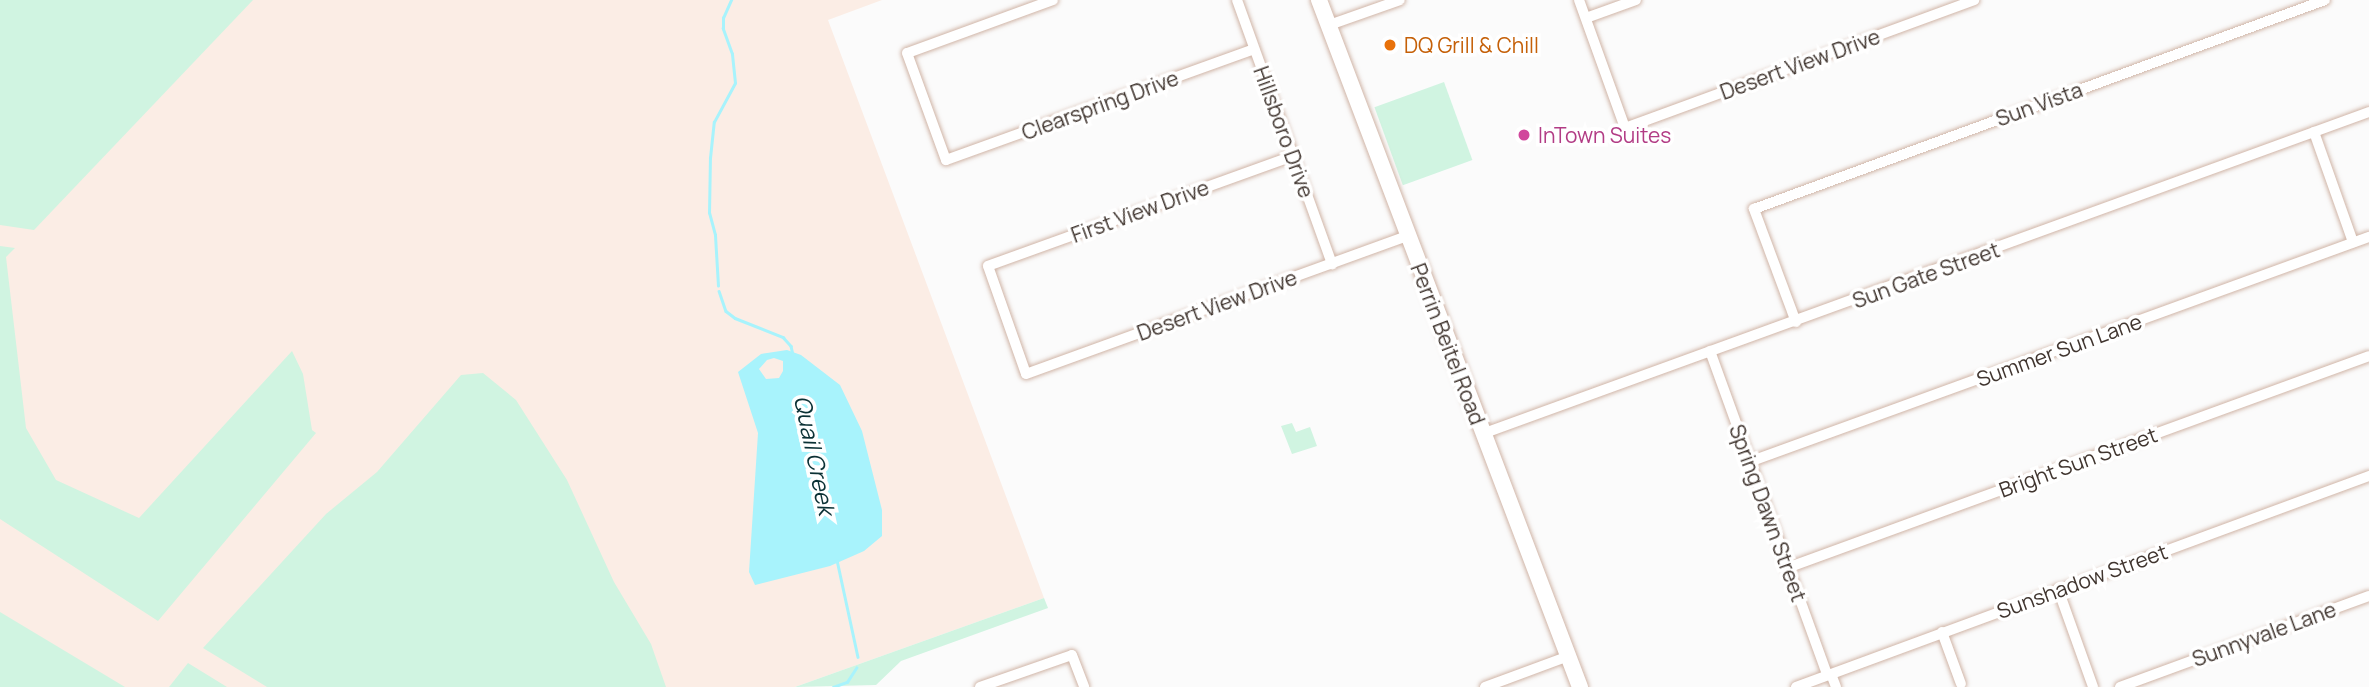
<!DOCTYPE html>
<html>
<head>
<meta charset="utf-8">
<style>
	body { margin:0 }
	#map { position:relative; width:2369px; height:687px; overflow:hidden; background:#fbfbfb; font-family:Manrope,sans-serif }
	div>[style] { position:absolute }
	.built>* { inset:0; background:#fbede5 }
	.green>* { inset:0; background:#d0f4e1; transform-origin:0 0 }
	.water>* { inset:0; background:#a8f3fc }
	.stream>* { height:2.5px; margin:-1.25px; padding:0 1.25px; transform-origin:1.25px; border-radius:1.25px; background:#a8f3fc }
	.roads { filter:drop-shadow(0 0 2px #d0b5a7) drop-shadow(0 0 2px #d0b5a7) }
	.minor>* { height:10px; margin:-5px; padding:0 5px; transform-origin:5px; border-radius:5px; background:#fff }
	.primary>* { height:16px; margin:-8px; padding:0 8px; transform-origin:8px; border-radius:8px; background:#fff }
	.dots>* { width:19px; height:19px; translate:-50% -50%; box-sizing:border-box; border:4px solid #fff; border-radius:50% }
	span { translate:-50% -50%; white-space:nowrap; text-align:center; line-height:1.15; -webkit-text-stroke:7px #fff; paint-order:stroke }
	.food-label { font-size:21px; color:#c56008 }
	.left { translate:0 -50%; text-align:left }
	.street-label { font-size:21px; color:#40352f }
	.hotel-label { font-size:21px; color:#b23c85 }
	.water-label { font-size:23px; color:#0b3135; font-style:italic }
</style>
</head>
<body>
<div id="map">
	<div class="built">
		<div style="clip-path:polygon(0 0,882px 0,828px 20px,1044px 598px,795px 687px,0 687px)"></div>
	</div>
	<div class="green">
		<div style="clip-path:polygon(0 0,253px 0,34px 230px,0 225px)"></div>
		<div style="left:1444px;top:82px;width:83px;height:74px;rotate:70deg"></div>
		<div style="clip-path:polygon(0 246px,15px 248px,6px 257px,26px 428px,56px 480px,139px 518px,292px 351px,303px 374px,312px 430px,316px 433px,158px 621px,0 519px)"></div>
		<div style="clip-path:polygon(483px 373px,516px 400px,567px 480px,614px 582px,651px 644px,666px 687px,267px 687px,203px 648px,326px 514px,377px 472px,461px 375px)"></div>
		<div style="clip-path:polygon(1292px 423px,1296px 432px,1310px 427px,1317px 446px,1292px 454px,1281px 426px)"></div>
		<div style="clip-path:polygon(1044px 598px,1048px 608px,901px 661px,876px 685px,795px 687px)"></div>
		<div style="clip-path:polygon(0 612px,125px 687px,0 687px)"></div>
		<div style="clip-path:polygon(188px 663px,227px 687px,169px 687px)"></div>
	</div>
	<div class="water">
		<div style="clip-path:polygon(evenodd,787px 350px,801px 355px,840px 385px,862px 431px,882px 510px,882px 536px,864px 551px,830px 566px,755px 585px,749px 572px,758px 433px,738px 372px,761px 354px,787px 350px,774px 358px,783px 361px,783px 371px,779px 378px,766px 379px,759px 369px,767px 360px,774px 358px)"></div>
	</div>
	<div class="stream">
		<div style="left:718px;top:286px;width:51px;rotate:-93.4deg"></div>
		<div style="left:715px;top:235px;width:23px;rotate:-105deg"></div>
		<div style="left:709px;top:213px;width:55px;rotate:-89deg"></div>
		<div style="left:710px;top:158px;width:36px;rotate:-84deg"></div>
		<div style="left:714px;top:122px;width:44px;rotate:-61.7deg"></div>
		<div style="left:735px;top:83px;width:29px;rotate:-96deg"></div>
		<div style="left:732px;top:54px;width:27px;rotate:-110deg"></div>
		<div style="left:723px;top:29px;width:11px;rotate:-90deg"></div>
		<div style="left:723px;top:18px;width:20px;rotate:-66deg"></div>
		<div style="left:719px;top:291px;width:21px;rotate:71deg"></div>
		<div style="left:726px;top:311px;width:11px;rotate:38deg"></div>
		<div style="left:735px;top:318px;width:52px;rotate:21.6deg"></div>
		<div style="left:783px;top:337px;width:12px;rotate:48deg"></div>
		<div style="left:791px;top:346px;width:9px;rotate:77deg"></div>
		<div style="left:837px;top:560px;width:99px;rotate:77.8deg"></div>
		<div style="left:833px;top:687px;width:15px;rotate:-20deg"></div>
		<div style="left:847px;top:682px;width:17px;rotate:-57deg"></div>
	</div>
	<div class="roads">
		<div class="minor">
			<div style="left:1053px;top:0;width:155px;rotate:160deg"></div>
			<div style="left:907px;top:53px;width:114px;rotate:70deg"></div>
			<div style="left:946px;top:160px;width:327px;rotate:-19.8deg"></div>
			<div style="left:1237px;top:0;width:281px;rotate:70.2deg"></div>
			<div style="left:1579px;top:0;width:136px;rotate:70.2deg"></div>
			<div style="left:1625px;top:128px;width:372px;rotate:-20.1deg"></div>
			<div style="left:1586px;top:18px;width:53px;rotate:-19.8deg"></div>
			<div style="left:1329px;top:25px;width:75px;rotate:-19.4deg"></div>
			<div style="left:2314px;top:132px;width:117px;rotate:70.5deg"></div>
			<div style="left:1293px;top:156px;width:324px;rotate:160.2deg"></div>
			<div style="left:988px;top:266px;width:114px;rotate:70.6deg"></div>
			<div style="left:1026px;top:374px;width:406px;rotate:-19.9deg"></div>
			<div style="left:1796px;top:322px;width:121px;rotate:-110.4deg"></div>
			<div style="left:1754px;top:209px;width:608px;rotate:-20.1deg"></div>
			<div style="left:1710px;top:351px;width:344px;rotate:70.1deg"></div>
			<div style="left:1482px;top:434px;width:944px;rotate:-19.95deg"></div>
			<div style="left:1749px;top:462px;width:660px;rotate:-19.95deg"></div>
			<div style="left:1787px;top:568px;width:619px;rotate:-20.01deg"></div>
			<div style="left:2058px;top:589px;width:104px;rotate:70.3deg"></div>
			<div style="left:1942px;top:632px;width:55px;rotate:69.9deg"></div>
			<div style="left:1831px;top:674px;width:14px;rotate:69deg"></div>
			<div style="left:980px;top:687px;width:97px;rotate:-19.2deg"></div>
			<div style="left:1072px;top:655px;width:34px;rotate:69deg"></div>
			<div style="left:1485px;top:687px;width:90px;rotate:-20.3deg"></div>
			<div style="left:1796px;top:687px;width:611px;rotate:-20.22deg"></div>
			<div style="left:2120px;top:687px;width:265px;rotate:-20.1deg"></div>
		</div>
		<div class="primary">
			<div style="left:1319px;top:0;width:735px;rotate:69.2deg"></div>
		</div>
	</div>
	<div class="dots">
		<div style="left:1390px;top:45px;background:#e8710a"></div>
		<div style="left:1524px;top:135px;background:#d1479c"></div>
	</div>
	<div class="food-label">
		<span class="left" style="left:1404px;top:45px">DQ Grill &amp; Chill</span>
	</div>
	<div class="street-label">
		<span style="left:1800px;top:64px;rotate:-20deg">Desert View Drive</span>
		<span style="left:2039px;top:104px;rotate:-20deg">Sun Vista</span>
		<span style="left:1100px;top:105px;rotate:-20deg">Clearspring Drive</span>
		<span style="left:1284px;top:132px;rotate:70deg">Hillsboro Drive</span>
		<span style="left:1140px;top:211px;rotate:-20deg">First View Drive</span>
		<span style="left:1926px;top:275px;rotate:-20deg">Sun Gate Street</span>
		<span style="left:1217px;top:305px;rotate:-20deg">Desert View Drive</span>
		<span style="left:1448px;top:344px;rotate:69deg">Perrin Beitel Road</span>
		<span style="left:2059px;top:350px;rotate:-20deg">Summer Sun Lane</span>
		<span style="left:2078px;top:462px;rotate:-20deg">Bright Sun Street</span>
		<span style="left:1768px;top:513px;rotate:70deg">Spring Dawn Street</span>
		<span style="left:2082px;top:581px;rotate:-20deg">Sunshadow Street</span>
		<span style="left:2264px;top:634px;rotate:-20deg">Sunnyvale Lane</span>
	</div>
	<div class="hotel-label">
		<span class="left" style="left:1538px;top:135px">InTown Suites</span>
	</div>
	<div class="water-label">
		<span style="left:815px;top:455px;rotate:78deg">Quail Creek</span>
	</div>
</div>
</body>
</html>
